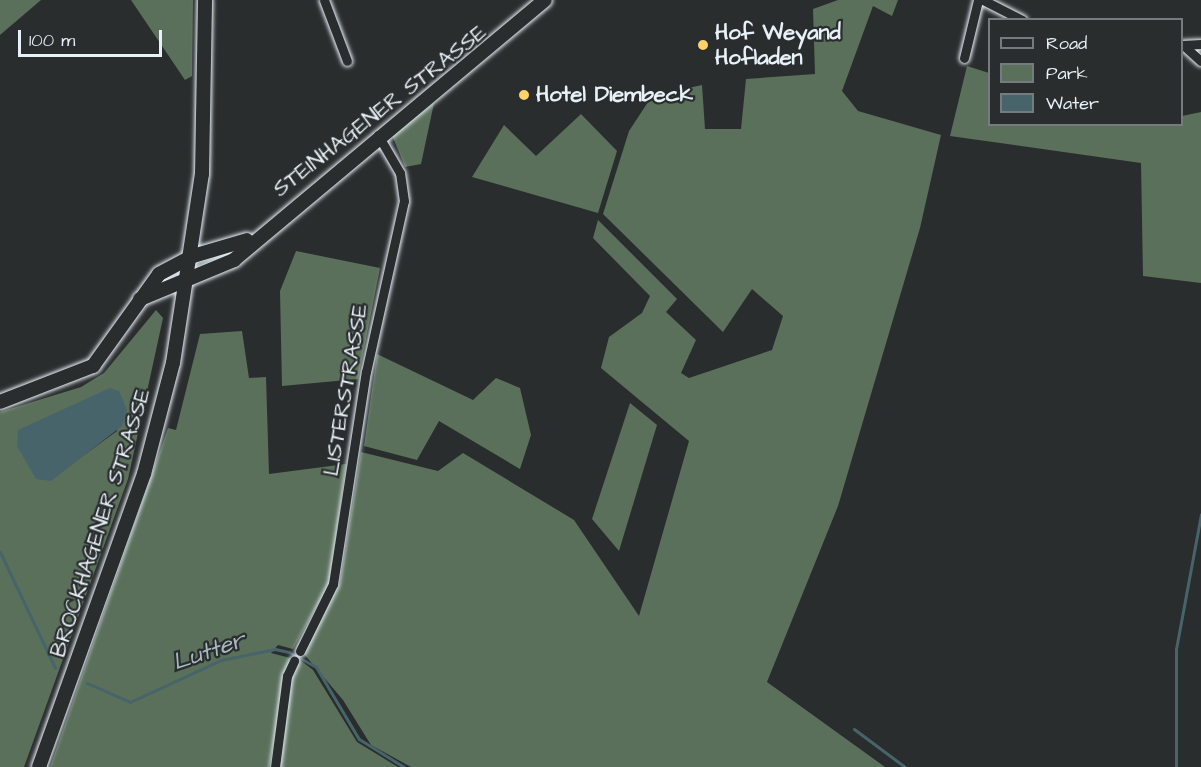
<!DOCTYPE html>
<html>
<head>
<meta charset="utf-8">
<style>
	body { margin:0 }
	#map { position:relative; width:1201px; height:767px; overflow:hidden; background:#2a2d2e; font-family:"Architects Daughter",sans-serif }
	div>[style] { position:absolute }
	.green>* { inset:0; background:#5a705b }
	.water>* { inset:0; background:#47646b }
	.stream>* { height:3px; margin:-1.5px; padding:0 1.5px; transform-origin:1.5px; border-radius:1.5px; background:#47646b }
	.roads { filter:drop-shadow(0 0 2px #e8f1f8) drop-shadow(0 0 2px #e8f1f8) }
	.street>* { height:9px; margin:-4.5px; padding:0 4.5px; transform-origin:4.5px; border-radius:4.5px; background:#2a2d2e }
	.secondary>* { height:14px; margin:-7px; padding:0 7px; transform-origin:7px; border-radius:7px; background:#2a2d2e }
	.dots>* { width:16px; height:16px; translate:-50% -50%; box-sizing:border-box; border:3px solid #2a2d2e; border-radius:50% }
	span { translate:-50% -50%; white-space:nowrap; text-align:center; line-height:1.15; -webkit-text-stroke:4.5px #2a2d2e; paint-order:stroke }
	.poi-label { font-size:22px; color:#e8f1f8; font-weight:700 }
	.left { translate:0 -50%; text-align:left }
	.street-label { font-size:22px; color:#e8f1f8 }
	.water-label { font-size:24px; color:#a8b9c0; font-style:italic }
	.legend { position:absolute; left:988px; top:18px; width:195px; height:108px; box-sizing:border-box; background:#2a2d2e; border:2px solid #767b7f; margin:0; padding:8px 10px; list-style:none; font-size:18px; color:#e8f1f8 }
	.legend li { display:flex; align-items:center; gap:12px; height:30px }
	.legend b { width:30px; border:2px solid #767b7f }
	.scale { position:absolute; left:18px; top:30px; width:144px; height:27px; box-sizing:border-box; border:3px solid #e8f1f8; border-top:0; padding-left:8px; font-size:18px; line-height:21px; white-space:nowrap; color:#e8f1f8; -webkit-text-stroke:4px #2a2d2e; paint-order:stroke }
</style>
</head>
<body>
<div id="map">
	<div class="green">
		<div style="clip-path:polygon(0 0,41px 0,0 35px)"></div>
		<div style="clip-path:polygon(131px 0,193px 0,192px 76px,185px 80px)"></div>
		<div style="clip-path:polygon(838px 0,898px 0,892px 16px,873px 6px,842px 91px,858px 111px,941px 135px,920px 228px,838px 506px,767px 682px,885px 767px,411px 767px,371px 745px,343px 700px,304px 654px,340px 583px,361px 452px,438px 471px,463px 453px,574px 520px,639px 616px,689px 441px,601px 368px,609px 337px,642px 313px,650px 296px,593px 238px,598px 220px,677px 299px,666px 312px,696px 340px,681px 373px,689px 378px,772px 350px,783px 316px,752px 289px,723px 332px,603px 214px,629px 131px,652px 96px,702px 85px,705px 129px,741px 129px,746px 79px,815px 74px,813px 9px)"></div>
		<div style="clip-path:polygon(967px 66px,989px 73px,990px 124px,1182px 124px,1182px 116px,1201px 112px,1201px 283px,1143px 276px,1141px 163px,950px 136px)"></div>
		<div style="clip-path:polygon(434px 103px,421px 164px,405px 167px,392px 135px)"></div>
		<div style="clip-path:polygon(581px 114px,617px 151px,598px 213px,472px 177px,504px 125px,536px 156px)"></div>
		<div style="clip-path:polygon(296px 251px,380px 268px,358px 379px,282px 386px,280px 291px)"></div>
		<div style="clip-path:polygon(evenodd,156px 310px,163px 318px,128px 479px,24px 767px,0 767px,0 412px,81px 387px,104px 373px,156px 310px,119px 391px,117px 431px,61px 472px,119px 391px)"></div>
		<div style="clip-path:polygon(242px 331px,249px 378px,266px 377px,269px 474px,346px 464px,329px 584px,293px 649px,278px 645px,271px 653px,290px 658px,269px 767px,50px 767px,168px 428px,176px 430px,200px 334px)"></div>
		<div style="clip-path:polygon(377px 354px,473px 400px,496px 378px,520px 388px,531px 435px,520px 469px,439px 421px,417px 460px,364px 446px)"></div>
		<div style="clip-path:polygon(630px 403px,657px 425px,619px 551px,592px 519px)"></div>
		<div style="clip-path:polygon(299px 659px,313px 670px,357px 742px,398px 767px,279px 767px,290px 678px)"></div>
	</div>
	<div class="water">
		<div style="clip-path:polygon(110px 388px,119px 391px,127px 410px,122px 426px,51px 481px,36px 479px,17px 446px,18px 430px)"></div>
	</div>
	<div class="stream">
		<div style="left:0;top:552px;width:128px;rotate:64.6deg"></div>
		<div style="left:87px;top:683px;width:47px;rotate:23.8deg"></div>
		<div style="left:130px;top:702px;width:100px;rotate:-24.8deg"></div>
		<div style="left:221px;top:660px;width:55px;rotate:-11.5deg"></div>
		<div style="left:275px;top:649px;width:14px;rotate:12deg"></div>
		<div style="left:289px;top:652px;width:31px;rotate:29deg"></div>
		<div style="left:316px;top:667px;width:84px;rotate:59.2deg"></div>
		<div style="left:359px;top:739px;width:53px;rotate:31.9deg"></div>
		<div style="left:854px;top:729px;width:64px;rotate:36.7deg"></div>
		<div style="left:1176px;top:767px;width:118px;rotate:-90deg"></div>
		<div style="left:1176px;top:649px;width:137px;rotate:-79.5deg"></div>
	</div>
	<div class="roads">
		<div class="street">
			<div style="left:324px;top:0;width:65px;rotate:69.3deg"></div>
			<div style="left:983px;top:0;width:44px;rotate:27.1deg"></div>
			<div style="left:1182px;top:45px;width:19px;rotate:-3deg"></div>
			<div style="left:1183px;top:45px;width:24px;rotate:42deg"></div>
			<div style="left:964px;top:58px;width:60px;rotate:-76.4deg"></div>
			<div style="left:300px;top:651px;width:75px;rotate:-63.8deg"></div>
			<div style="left:333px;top:584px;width:215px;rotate:-81.2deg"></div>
			<div style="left:366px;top:372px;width:175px;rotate:-77.5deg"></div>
			<div style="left:404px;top:201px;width:28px;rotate:-98deg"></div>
			<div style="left:400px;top:173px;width:44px;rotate:-120.1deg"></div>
			<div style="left:275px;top:767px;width:92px;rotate:-82.5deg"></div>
			<div style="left:287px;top:676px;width:17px;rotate:-65deg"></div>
		</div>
		<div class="secondary">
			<div style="left:140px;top:299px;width:102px;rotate:-22.5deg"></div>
			<div style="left:234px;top:260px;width:405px;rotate:-39.9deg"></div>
			<div style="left:0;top:402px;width:100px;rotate:-21.2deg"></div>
			<div style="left:93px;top:366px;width:113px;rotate:-54.3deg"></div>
			<div style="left:159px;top:274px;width:38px;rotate:-28deg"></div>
			<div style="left:193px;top:256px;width:56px;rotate:-16.5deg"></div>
			<div style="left:39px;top:767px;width:311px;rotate:-70.3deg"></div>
			<div style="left:144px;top:474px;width:115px;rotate:-75.4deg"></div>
			<div style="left:173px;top:363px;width:191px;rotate:-81.3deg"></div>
			<div style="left:202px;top:174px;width:174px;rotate:-89deg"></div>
		</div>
	</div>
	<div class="dots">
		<div style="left:703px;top:45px;background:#ffd166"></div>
		<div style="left:524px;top:95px;background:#ffd166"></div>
	</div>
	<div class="poi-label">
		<span class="left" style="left:715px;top:45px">Hof Weyand<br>Hofladen</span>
		<span class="left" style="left:536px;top:95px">Hotel Diembeck</span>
	</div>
	<div class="street-label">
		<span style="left:380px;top:111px;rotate:-38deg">STEINHAGENER STRASSE</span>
		<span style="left:346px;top:390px;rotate:-80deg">LISTERSTRASSE</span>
		<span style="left:101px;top:523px;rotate:-72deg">BROCKHAGENER STRASSE</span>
	</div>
	<div class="water-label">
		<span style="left:209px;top:652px;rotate:-19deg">Lutter</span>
	</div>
	<ul class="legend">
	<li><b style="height:8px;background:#2a2d2e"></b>Road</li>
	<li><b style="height:16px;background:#5a705b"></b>Park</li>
	<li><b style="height:16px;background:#47646b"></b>Water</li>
	</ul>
	<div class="scale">100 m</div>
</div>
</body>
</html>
